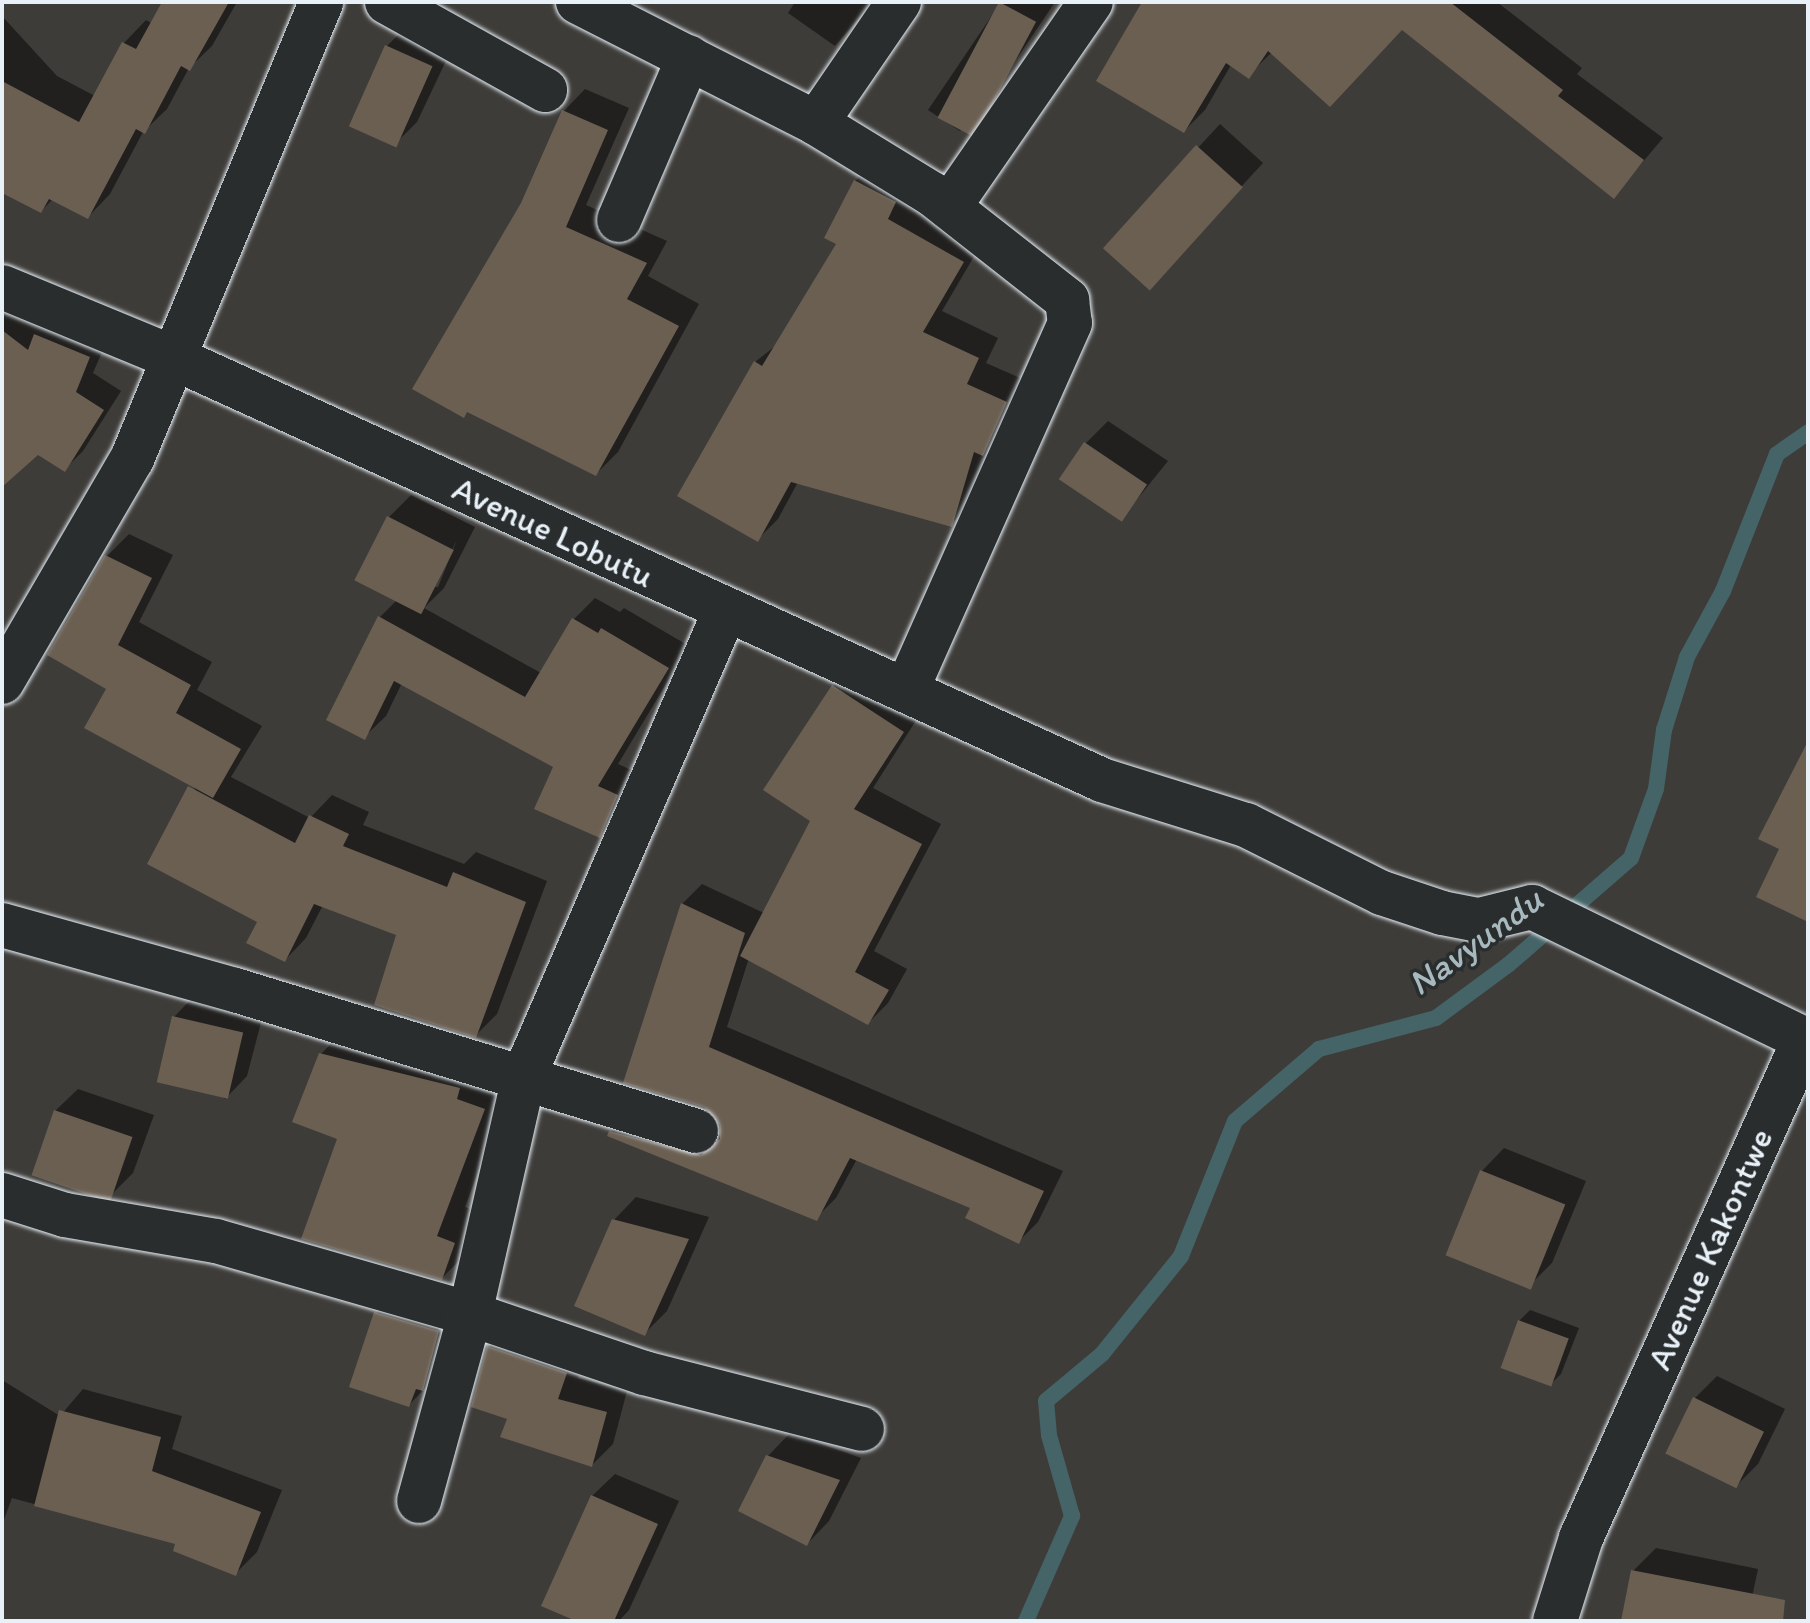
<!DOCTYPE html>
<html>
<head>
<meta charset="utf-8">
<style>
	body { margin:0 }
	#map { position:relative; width:1810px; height:1623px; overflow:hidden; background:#3e3c39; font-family:Itim,sans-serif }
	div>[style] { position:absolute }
	.shadow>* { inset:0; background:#0007 }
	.stream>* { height:16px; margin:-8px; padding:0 8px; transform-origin:8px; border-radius:8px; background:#456467 }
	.building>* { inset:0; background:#6b5f52; transform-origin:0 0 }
	.roads { filter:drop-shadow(0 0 2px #e8f1f8) drop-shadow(0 0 2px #e8f1f8) }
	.minor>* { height:44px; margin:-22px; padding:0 22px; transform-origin:22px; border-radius:22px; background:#2a2d2e }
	span { translate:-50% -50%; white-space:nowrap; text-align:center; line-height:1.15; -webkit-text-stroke:7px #2a2d2e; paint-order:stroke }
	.street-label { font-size:34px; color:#e8f1f8 }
	.water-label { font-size:36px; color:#a7b9be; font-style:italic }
	.frame { position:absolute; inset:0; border:4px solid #e8f1f8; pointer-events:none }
</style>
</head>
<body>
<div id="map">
	<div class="shadow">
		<div style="clip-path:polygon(165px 2px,237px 2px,212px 46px,189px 68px,167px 109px,143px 132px,110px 194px,88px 217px,53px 199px,41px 211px,2px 191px,2px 16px,57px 76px,95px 96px,124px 43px,146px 20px,153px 24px)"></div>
		<div style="clip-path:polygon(795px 2px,873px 2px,835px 46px,788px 13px)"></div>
		<div style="clip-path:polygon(1001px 2px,1055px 2px,983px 109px,960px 131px,928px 110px)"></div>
		<div style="clip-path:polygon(1147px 2px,1497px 2px,1582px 68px,1577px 74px,1663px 138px,1614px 196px,1403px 28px,1272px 52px,1248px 76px,1231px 65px,1205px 110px,1184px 131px)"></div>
		<div style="clip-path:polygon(409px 24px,454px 44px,417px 122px,395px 144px,387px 46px)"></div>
		<div style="clip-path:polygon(585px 89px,629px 108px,586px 205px,667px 241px,648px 276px,699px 304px,618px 452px,596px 474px,468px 410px,522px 204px,564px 111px)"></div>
		<div style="clip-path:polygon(1220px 124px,1263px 163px,1170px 264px,1106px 247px)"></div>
		<div style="clip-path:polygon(876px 161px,983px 241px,942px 311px,998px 338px,986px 363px,1027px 381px,1003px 433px,989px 448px,972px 504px,951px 524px,798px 482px,778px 519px,757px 540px,679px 495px,755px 362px,779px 343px,839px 243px,855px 181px)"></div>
		<div style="clip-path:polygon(4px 299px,43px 328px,55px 317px,108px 338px,93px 373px,121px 391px,83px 451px,65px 469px,37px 453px,2px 484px)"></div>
		<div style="clip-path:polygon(1108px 421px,1168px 461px,1122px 518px,1086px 443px)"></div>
		<div style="clip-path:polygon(evenodd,411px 495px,475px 527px,444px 588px,424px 608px,541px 673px,573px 620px,595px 598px,620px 612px,624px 608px,689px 646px,618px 764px,638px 773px,620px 815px,599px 836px,556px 767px,402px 683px,386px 716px,364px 737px,329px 719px,380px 617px,398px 599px,389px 517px,411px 495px,457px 540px,438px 587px,433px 587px,457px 540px)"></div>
		<div style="clip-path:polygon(129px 534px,173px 555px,139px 622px,212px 662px,197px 690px,262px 726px,231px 777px,310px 818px,332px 795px,369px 812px,363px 825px,464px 864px,476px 852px,547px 881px,497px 1014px,476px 1035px,398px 934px,323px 905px,306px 938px,285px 960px,259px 921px,193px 785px,109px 688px,107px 556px)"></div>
		<div style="clip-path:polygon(853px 666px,922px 711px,873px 788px,941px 824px,874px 951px,907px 969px,888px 1003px,868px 1023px,749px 958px,727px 1027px,1063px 1171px,1038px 1222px,1019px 1241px,973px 1207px,857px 1159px,836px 1198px,816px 1218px,611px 1132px,631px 1112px,722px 1136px,682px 904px,702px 884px,764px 913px,813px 820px,766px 790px,833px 686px)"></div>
		<div style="clip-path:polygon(196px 994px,264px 1011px,247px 1076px,225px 1099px,174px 1017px)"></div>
		<div style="clip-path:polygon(350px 1024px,513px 1080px,465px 1207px,483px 1214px,471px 1249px,442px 1278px,321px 1054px)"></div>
		<div style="clip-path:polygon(78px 1089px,154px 1115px,133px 1173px,111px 1195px,55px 1111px)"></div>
		<div style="clip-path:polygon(1504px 1148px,1586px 1181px,1552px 1263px,1530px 1285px,1482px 1171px)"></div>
		<div style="clip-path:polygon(636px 1197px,709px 1217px,667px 1311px,644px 1334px,614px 1220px)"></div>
		<div style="clip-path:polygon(398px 1291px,461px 1309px,431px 1382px,409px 1405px,376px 1314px)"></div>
		<div style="clip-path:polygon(1530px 1310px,1579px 1328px,1561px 1374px,1550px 1385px,1519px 1321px)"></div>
		<div style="clip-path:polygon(510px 1326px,586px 1352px,578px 1378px,627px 1391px,613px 1444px,592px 1465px,509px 1418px,489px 1347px)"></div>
		<div style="clip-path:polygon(1717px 1376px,1785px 1409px,1758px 1464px,1736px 1486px,1695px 1398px)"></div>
		<div style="clip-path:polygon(2px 1380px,60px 1416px,83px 1389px,182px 1416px,172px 1449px,282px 1490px,257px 1552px,235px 1574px,178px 1543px,12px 1498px,2px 1525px)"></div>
		<div style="clip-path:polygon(790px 1433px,861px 1458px,829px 1521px,807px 1544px,768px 1456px)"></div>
		<div style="clip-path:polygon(615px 1474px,679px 1501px,629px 1610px,619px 1621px,581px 1621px,592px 1496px)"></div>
		<div style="clip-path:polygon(1656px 1548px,1758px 1569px,1747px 1621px,1623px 1621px,1633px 1571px)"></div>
	</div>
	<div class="stream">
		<div style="left:1026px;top:1621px;width:115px;rotate:-66.3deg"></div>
		<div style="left:1072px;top:1516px;width:84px;rotate:-105.9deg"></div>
		<div style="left:1049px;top:1435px;width:34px;rotate:-95deg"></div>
		<div style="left:1046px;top:1401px;width:73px;rotate:-40deg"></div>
		<div style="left:1102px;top:1354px;width:126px;rotate:-51.1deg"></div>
		<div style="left:1181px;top:1256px;width:145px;rotate:-68.2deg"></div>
		<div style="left:1235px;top:1121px;width:111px;rotate:-40.6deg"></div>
		<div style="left:1319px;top:1049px;width:121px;rotate:-14.8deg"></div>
		<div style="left:1436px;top:1018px;width:89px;rotate:-36.4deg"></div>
		<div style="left:1508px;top:965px;width:163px;rotate:-41deg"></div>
		<div style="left:1631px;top:858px;width:73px;rotate:-70.1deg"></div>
		<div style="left:1656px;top:789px;width:60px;rotate:-82.3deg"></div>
		<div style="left:1664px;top:730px;width:77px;rotate:-72.5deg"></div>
		<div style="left:1687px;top:657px;width:75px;rotate:-61.4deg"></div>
		<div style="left:1723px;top:591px;width:147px;rotate:-68.5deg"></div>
		<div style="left:1777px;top:454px;width:38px;rotate:-35deg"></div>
	</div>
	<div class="building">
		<div style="clip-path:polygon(162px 2px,229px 2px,190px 71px,181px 66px,145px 134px,136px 129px,88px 219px,49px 199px,41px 213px,2px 193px,2px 81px,79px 122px,122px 42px,136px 49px)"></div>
		<div style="left:999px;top:2px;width:42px;height:131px;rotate:28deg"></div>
		<div style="clip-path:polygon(1142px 2px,1450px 2px,1563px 90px,1558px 96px,1644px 160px,1614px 199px,1402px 30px,1330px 107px,1268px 51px,1249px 79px,1226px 63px,1184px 133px,1096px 81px)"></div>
		<div style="left:385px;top:45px;width:52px;height:89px;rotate:24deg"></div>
		<div style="clip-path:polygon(562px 110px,608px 130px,566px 227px,647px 263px,627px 299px,679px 326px,596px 476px,467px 412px,464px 418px,412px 389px,521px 203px)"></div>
		<div style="left:1196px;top:145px;width:63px;height:139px;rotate:42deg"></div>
		<div style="clip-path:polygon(854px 180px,896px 202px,888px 219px,964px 262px,923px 332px,979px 358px,967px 384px,1007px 402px,983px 456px,974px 452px,952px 527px,791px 482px,758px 542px,677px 496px,754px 361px,762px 366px,836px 244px,824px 238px)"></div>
		<div style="clip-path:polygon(2px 330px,28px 350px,34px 334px,90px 357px,76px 392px,104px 410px,65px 472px,38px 455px,2px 487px)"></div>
		<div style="left:1084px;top:442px;width:76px;height:45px;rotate:34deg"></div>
		<div style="left:387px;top:516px;width:75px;height:72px;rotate:27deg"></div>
		<div style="clip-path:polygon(105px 555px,152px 578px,118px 645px,191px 685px,176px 713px,241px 749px,213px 798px,84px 728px,106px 689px,47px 655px)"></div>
		<div style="clip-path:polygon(378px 616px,525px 697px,572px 618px,598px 633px,601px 628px,669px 668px,598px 786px,618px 795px,600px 838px,534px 809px,553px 767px,394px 681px,365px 740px,326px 720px)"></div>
		<div style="clip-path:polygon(832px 685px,904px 732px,854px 809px,922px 844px,855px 972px,889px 990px,868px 1025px,740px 956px,810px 821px,763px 790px)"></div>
		<div style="clip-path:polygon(1808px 741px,1808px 922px,1756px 897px,1779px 849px,1758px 839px)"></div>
		<div style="clip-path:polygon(188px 786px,295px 843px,309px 815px,349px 834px,343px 846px,447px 887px,453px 872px,526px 902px,476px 1038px,374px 1005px,396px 935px,314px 904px,285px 962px,246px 943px,257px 922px,147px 864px)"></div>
		<div style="clip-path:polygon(681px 903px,745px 933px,709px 1047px,1044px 1191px,1019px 1244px,965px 1218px,970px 1208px,850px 1158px,817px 1221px,607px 1136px,609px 1131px,701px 1155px,720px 1139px,720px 1125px,704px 1107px,623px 1083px)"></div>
		<div style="left:172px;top:1016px;width:73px;height:68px;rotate:13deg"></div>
		<div style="clip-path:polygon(319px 1053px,460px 1088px,457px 1099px,485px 1109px,437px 1236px,455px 1243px,442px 1280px,301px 1239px,337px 1139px,292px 1122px)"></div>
		<div style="left:54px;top:1110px;width:83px;height:69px;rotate:19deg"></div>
		<div style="left:1480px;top:1170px;width:92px;height:92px;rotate:22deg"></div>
		<div style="clip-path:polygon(612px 1219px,689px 1239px,645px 1336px,574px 1306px)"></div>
		<div style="clip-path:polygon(374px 1312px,439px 1331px,423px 1391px,416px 1389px,409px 1407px,349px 1387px)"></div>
		<div style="left:1518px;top:1320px;width:54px;height:51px;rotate:20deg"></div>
		<div style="clip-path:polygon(487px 1346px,567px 1373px,558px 1399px,607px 1412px,592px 1467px,500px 1437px,507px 1419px,471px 1407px)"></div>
		<div style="left:1693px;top:1397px;width:79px;height:63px;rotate:26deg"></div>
		<div style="clip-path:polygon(59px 1410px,161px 1437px,152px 1471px,261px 1512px,236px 1576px,173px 1551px,175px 1544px,34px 1506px)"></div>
		<div style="clip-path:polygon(766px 1455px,840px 1480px,807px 1546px,738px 1511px)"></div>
		<div style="clip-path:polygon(591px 1495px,658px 1524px,614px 1621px,576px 1621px,541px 1606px)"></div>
		<div style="clip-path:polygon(1631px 1570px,1785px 1600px,1783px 1621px,1621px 1621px)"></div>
	</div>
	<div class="roads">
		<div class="minor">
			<div style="left:387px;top:2px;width:181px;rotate:29.1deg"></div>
			<div style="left:578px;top:2px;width:267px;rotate:26.9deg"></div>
			<div style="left:816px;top:123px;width:136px;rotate:31.5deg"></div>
			<div style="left:932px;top:194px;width:172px;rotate:38.1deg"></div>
			<div style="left:1067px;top:300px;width:23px;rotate:83deg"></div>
			<div style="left:1070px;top:323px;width:401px;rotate:114deg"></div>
			<div style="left:816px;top:123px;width:147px;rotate:-55.6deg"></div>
			<div style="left:949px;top:207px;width:249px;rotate:-55.3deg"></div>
			<div style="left:619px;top:220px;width:177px;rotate:-66.8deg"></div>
			<div style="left:2px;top:287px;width:186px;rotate:22.4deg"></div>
			<div style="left:174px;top:358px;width:1019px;rotate:24.45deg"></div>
			<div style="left:1102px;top:780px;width:151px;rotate:17.4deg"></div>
			<div style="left:1246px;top:825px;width:152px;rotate:26.6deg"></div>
			<div style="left:1382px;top:893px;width:63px;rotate:18.4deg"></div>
			<div style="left:1442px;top:913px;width:38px;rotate:11deg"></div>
			<div style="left:1479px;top:920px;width:55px;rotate:-13.8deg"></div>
			<div style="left:1532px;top:907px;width:307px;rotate:25.9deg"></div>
			<div style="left:2px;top:682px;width:258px;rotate:-59.8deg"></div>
			<div style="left:132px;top:459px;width:495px;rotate:-67.5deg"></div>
			<div style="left:2px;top:925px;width:242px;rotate:15.6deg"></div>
			<div style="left:235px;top:990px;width:482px;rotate:17deg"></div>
			<div style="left:2px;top:1195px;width:66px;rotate:17.6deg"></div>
			<div style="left:65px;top:1215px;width:153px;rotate:9.8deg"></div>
			<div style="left:216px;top:1241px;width:264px;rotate:16deg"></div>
			<div style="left:470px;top:1314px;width:184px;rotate:18.7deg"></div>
			<div style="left:644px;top:1373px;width:225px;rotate:14.4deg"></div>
			<div style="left:419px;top:1501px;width:194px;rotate:-74.7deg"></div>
			<div style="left:470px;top:1314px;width:244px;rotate:-77.2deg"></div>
			<div style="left:524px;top:1076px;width:507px;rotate:-66.62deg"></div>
			<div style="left:1555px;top:1621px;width:87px;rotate:-72.6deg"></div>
			<div style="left:1581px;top:1538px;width:546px;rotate:-65.88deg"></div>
		</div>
	</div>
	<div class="street-label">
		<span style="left:553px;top:532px;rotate:25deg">Avenue Lobutu</span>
		<span style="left:1710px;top:1249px;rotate:-66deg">Avenue Kakontwe</span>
	</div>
	<div class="water-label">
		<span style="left:1475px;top:941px;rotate:-36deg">Navyundu</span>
	</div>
	<div class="frame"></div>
</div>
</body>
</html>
